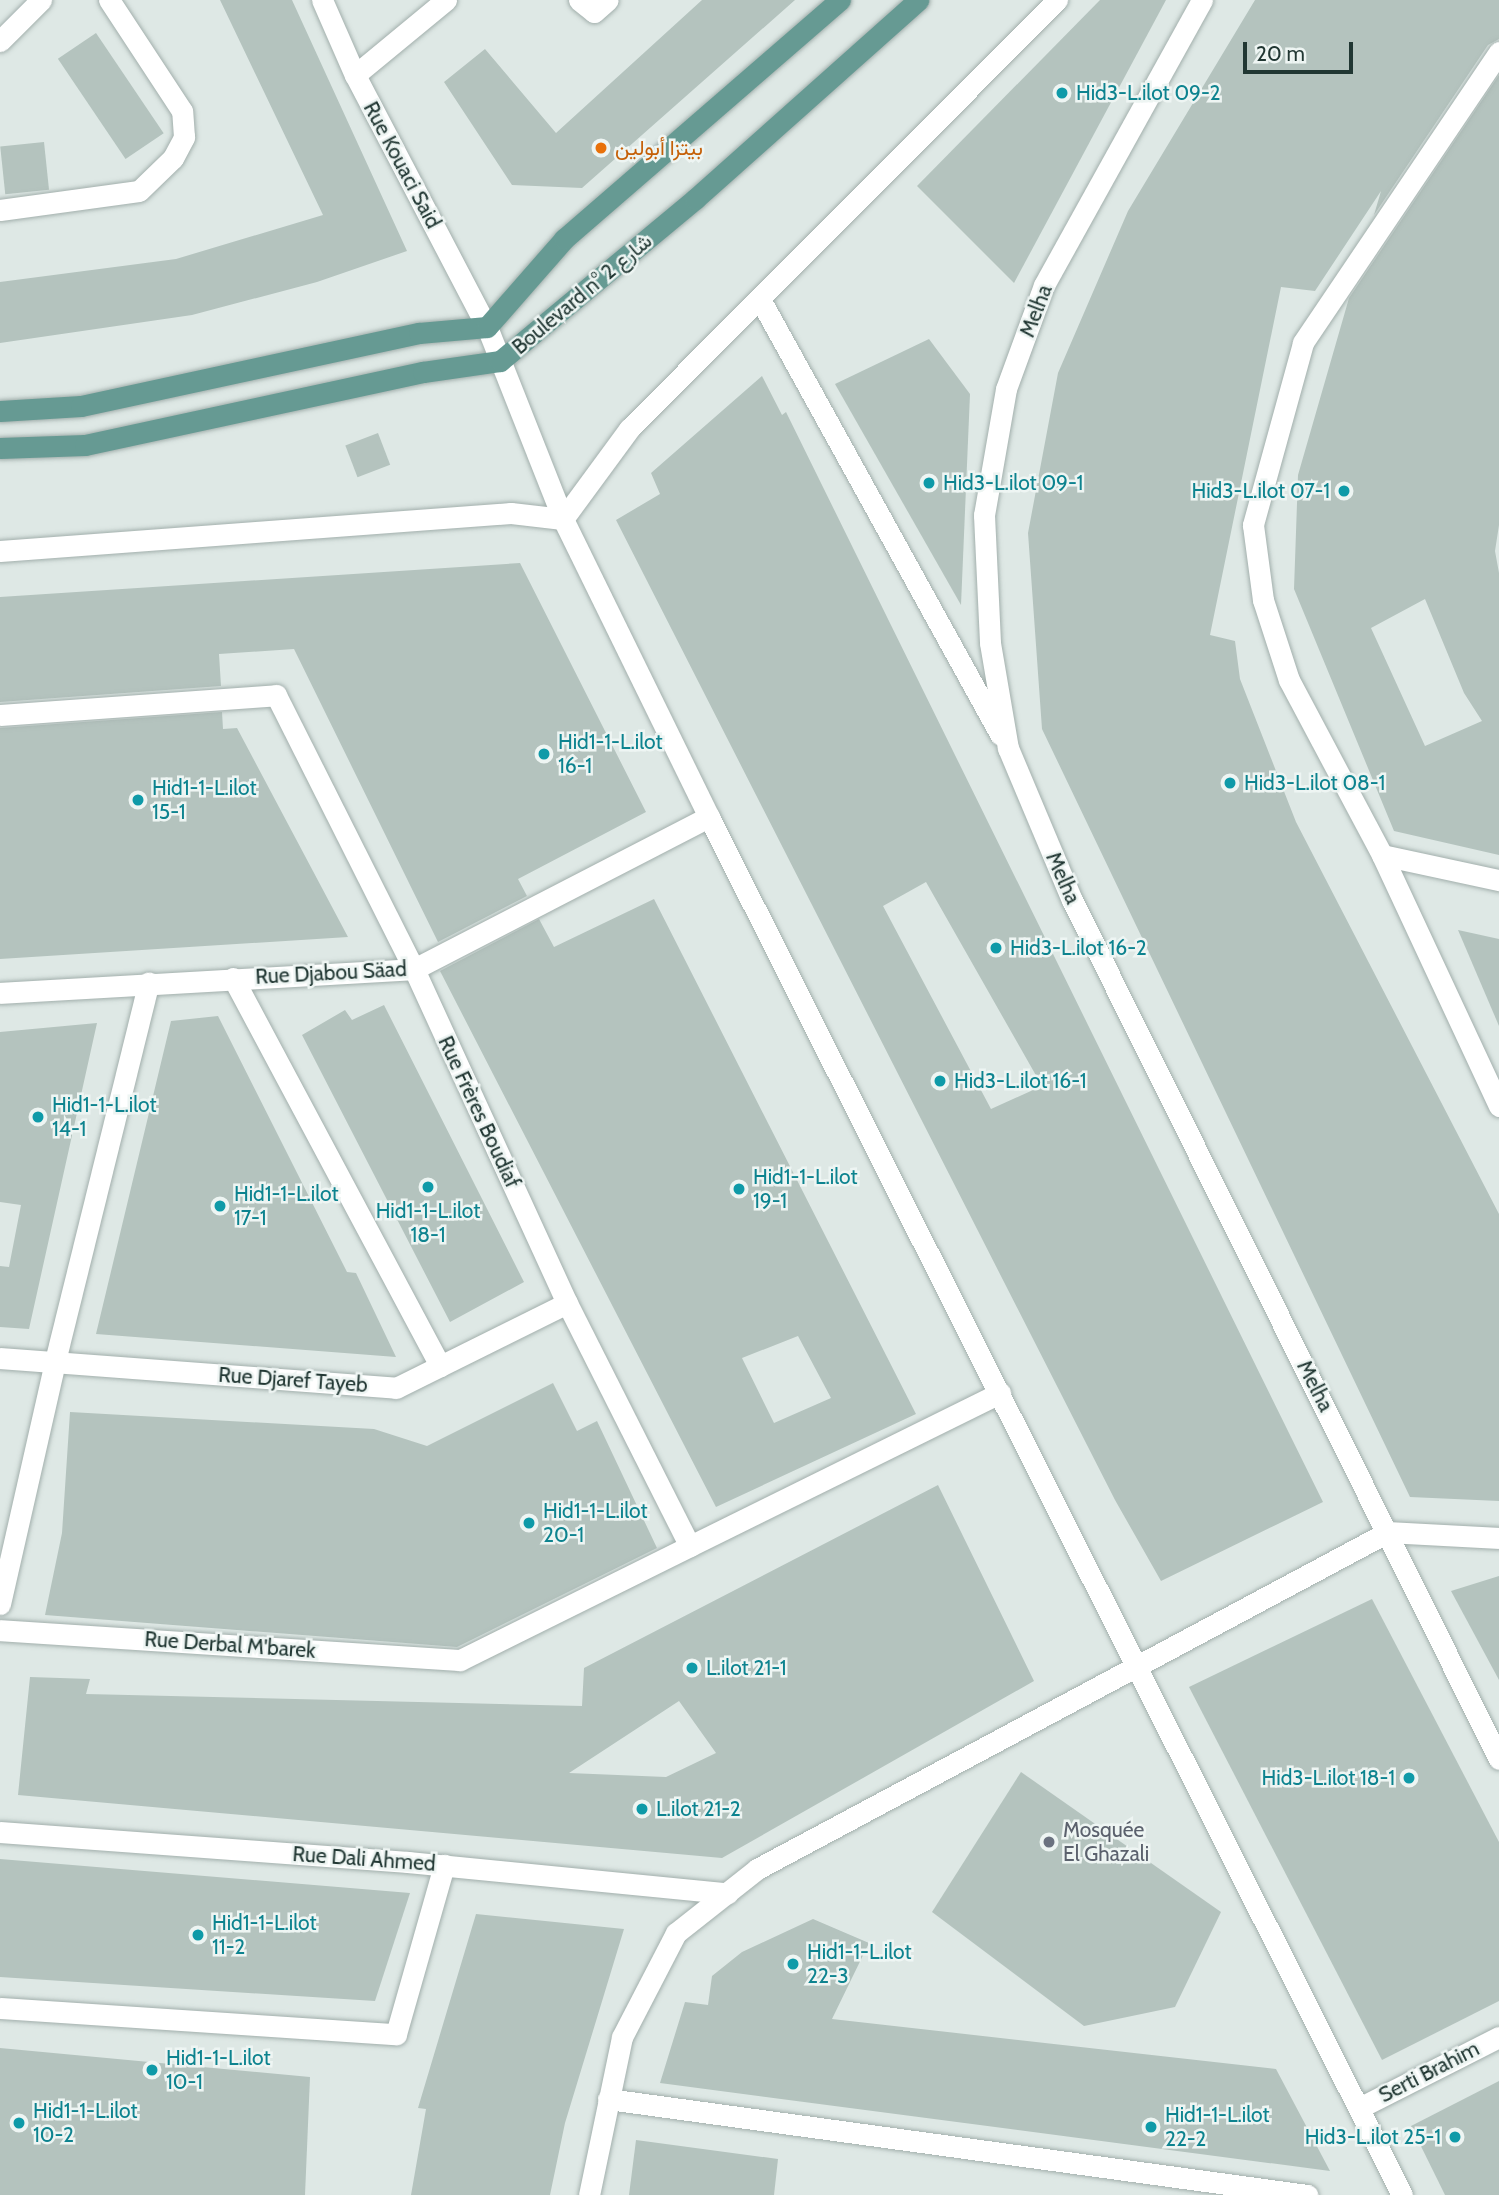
<!DOCTYPE html>
<html>
<head>
<meta charset="utf-8">
<style>
	body { margin:0 }
	#map { position:relative; width:1499px; height:2195px; overflow:hidden; background:#dee8e5; font-family:Cabin,Vazirmatn,sans-serif }
	div>[style] { position:absolute }
	.building>* { inset:0; background:#b4c3be; transform-origin:0 0 }
	.roads { filter:drop-shadow(0 0 2px #a2afac) drop-shadow(0 0 2px #a2afac) }
	.minor>* { height:21px; margin:-10.5px; padding:0 10.5px; transform-origin:10.5px; border-radius:10.5px; background:#fff }
	.major>* { height:21px; margin:-10.5px; padding:0 10.5px; transform-origin:10.5px; border-radius:10.5px; background:#669a93 }
	.dots>* { width:19px; height:19px; translate:-50% -50%; box-sizing:border-box; border:4px solid #eef5f3; border-radius:50% }
	span { translate:-50% -50%; white-space:nowrap; text-align:center; line-height:1.15; -webkit-text-stroke:5px #eef5f3; paint-order:stroke }
	.culture-label { font-size:21px; color:#0d838f }
	.left { translate:0 -50%; text-align:left }
	.right { translate:-100% -50%; text-align:right }
	.food-label { font-size:21px; color:#c56008 }
	.street-label { font-size:21px; color:#213733 }
	.worship-label { font-size:21px; color:#5b616d }
	.scale { position:absolute; left:1243px; top:42px; width:110px; height:32px; box-sizing:border-box; border:4px solid #213733; border-top:0; padding-left:9px; font-size:21px; line-height:24px; white-space:nowrap; color:#213733; -webkit-text-stroke:5px #eef5f3; paint-order:stroke }
</style>
</head>
<body>
<div id="map">
	<div class="building">
		<div style="clip-path:polygon(220px 0,292px 0,407px 251px,317px 282px,192px 315px,0 343px,0 282px,176px 259px,323px 215px)"></div>
		<div style="clip-path:polygon(702px 0,795px 0,582px 188px,512px 185px,444px 82px,485px 49px,556px 133px)"></div>
		<div style="clip-path:polygon(1100px 0,1166px 0,1014px 283px,917px 186px)"></div>
		<div style="clip-path:polygon(1255px 0,1499px 0,1499px 39px,1488px 45px,1374px 215px,1381px 191px,1315px 291px,1281px 287px,1210px 635px,1235px 641px,1240px 679px,1296px 822px,1499px 1214px,1499px 1501px,1410px 1497px,1042px 729px,1028px 533px,1058px 373px,1128px 211px)"></div>
		<div style="left:96px;top:33px;width:121px;height:46px;rotate:56deg"></div>
		<div style="clip-path:polygon(evenodd,1499px 75px,1499px 525px,1495px 551px,1499px 573px,1499px 855px,1394px 831px,1294px 589px,1298px 475px,1349px 298px,1499px 75px,1425px 599px,1464px 693px,1482px 721px,1425px 746px,1371px 628px,1425px 599px)"></div>
		<div style="left:44px;top:142px;width:48px;height:44px;rotate:84deg"></div>
		<div style="clip-path:polygon(929px 339px,970px 394px,961px 605px,835px 384px)"></div>
		<div style="clip-path:polygon(evenodd,762px 376px,782px 415px,786px 412px,1323px 1502px,1161px 1581px,1115px 1500px,616px 520px,660px 494px,651px 473px,762px 376px,926px 882px,1042px 1086px,991px 1109px,883px 906px,926px 882px)"></div>
		<div style="left:378px;top:433px;width:34px;height:35px;rotate:69deg"></div>
		<div style="clip-path:polygon(520px 563px,646px 812px,518px 879px,527px 896px,438px 942px,294px 649px,219px 654px,221px 686px,0 702px,0 597px)"></div>
		<div style="clip-path:polygon(222px 712px,223px 729px,237px 728px,348px 937px,0 959px,0 728px)"></div>
		<div style="clip-path:polygon(evenodd,654px 899px,916px 1414px,716px 1507px,440px 971px,539px 919px,554px 947px,654px 899px,798px 1336px,831px 1398px,774px 1423px,742px 1358px,798px 1336px)"></div>
		<div style="clip-path:polygon(1458px 930px,1499px 939px,1499px 1026px)"></div>
		<div style="clip-path:polygon(384px 1005px,524px 1282px,450px 1322px,302px 1035px,345px 1010px,352px 1020px)"></div>
		<div style="clip-path:polygon(218px 1016px,347px 1272px,356px 1273px,396px 1357px,96px 1334px,171px 1021px)"></div>
		<div style="clip-path:polygon(97px 1023px,29px 1329px,0 1327px,0 1266px,9px 1267px,21px 1205px,0 1202px,0 1032px)"></div>
		<div style="clip-path:polygon(553px 1383px,577px 1431px,597px 1421px,657px 1548px,457px 1647px,45px 1615px,62px 1533px,70px 1412px,374px 1429px,427px 1446px)"></div>
		<div style="clip-path:polygon(evenodd,938px 1485px,1034px 1681px,722px 1858px,18px 1795px,30px 1677px,90px 1679px,86px 1694px,582px 1706px,584px 1668px,938px 1485px,679px 1701px,716px 1753px,666px 1777px,569px 1773px,679px 1701px)"></div>
		<div style="clip-path:polygon(1499px 1576px,1499px 1680px,1451px 1591px)"></div>
		<div style="clip-path:polygon(1372px 1599px,1499px 1842px,1499px 2001px,1382px 2060px,1189px 1687px)"></div>
		<div style="clip-path:polygon(1021px 1772px,1221px 1912px,1175px 2007px,1084px 2026px,932px 1912px)"></div>
		<div style="clip-path:polygon(0 1859px,410px 1893px,375px 2001px,0 1977px)"></div>
		<div style="clip-path:polygon(476px 1914px,624px 1929px,565px 2123px,550px 2195px,411px 2195px,426px 2109px,418px 2108px)"></div>
		<div style="clip-path:polygon(813px 1919px,869px 1943px,832px 2019px,1276px 2069px,1330px 2171px,660px 2083px,685px 2002px,708px 2005px,712px 1976px,742px 1952px)"></div>
		<div style="clip-path:polygon(0 2048px,310px 2077px,305px 2195px,0 2195px)"></div>
		<div style="clip-path:polygon(1499px 2081px,1499px 2195px,1445px 2195px,1411px 2126px)"></div>
		<div style="clip-path:polygon(636px 2140px,778px 2159px,774px 2195px,629px 2195px)"></div>
	</div>
	<div class="roads">
		<div class="minor">
			<div style="left:322px;top:0;width:82px;rotate:66.3deg"></div>
			<div style="left:355px;top:75px;width:284px;rotate:62.4deg"></div>
			<div style="left:487px;top:327px;width:206px;rotate:68.4deg"></div>
			<div style="left:563px;top:519px;width:332px;rotate:63.9deg"></div>
			<div style="left:709px;top:817px;width:1542px;rotate:63.3deg"></div>
			<div style="left:579px;top:0;width:19px;rotate:39deg"></div>
			<div style="left:594px;top:12px;width:18px;rotate:-41deg"></div>
			<div style="left:1202px;top:0;width:326px;rotate:119deg"></div>
			<div style="left:1044px;top:285px;width:111px;rotate:110.1deg"></div>
			<div style="left:1006px;top:389px;width:128px;rotate:99.9deg"></div>
			<div style="left:984px;top:515px;width:128px;rotate:87.3deg"></div>
			<div style="left:990px;top:643px;width:107px;rotate:80.3deg"></div>
			<div style="left:1008px;top:748px;width:165px;rotate:67.2deg"></div>
			<div style="left:1072px;top:900px;width:959px;rotate:63.57deg"></div>
			<div style="left:0;top:41px;width:58px;rotate:-45deg"></div>
			<div style="left:1499px;top:52px;width:351px;rotate:124deg"></div>
			<div style="left:1303px;top:343px;width:189px;rotate:105.4deg"></div>
			<div style="left:1253px;top:525px;width:76px;rotate:82.4deg"></div>
			<div style="left:1263px;top:600px;width:84px;rotate:72deg"></div>
			<div style="left:1289px;top:680px;width:198px;rotate:62deg"></div>
			<div style="left:1382px;top:855px;width:277px;rotate:65deg"></div>
			<div style="left:355px;top:75px;width:118px;rotate:-39.5deg"></div>
			<div style="left:0;top:210px;width:140px;rotate:-7.8deg"></div>
			<div style="left:139px;top:191px;width:47px;rotate:-44.1deg"></div>
			<div style="left:173px;top:158px;width:24px;rotate:-62deg"></div>
			<div style="left:184px;top:137px;width:26px;rotate:-94deg"></div>
			<div style="left:182px;top:111px;width:133px;rotate:-123.3deg"></div>
			<div style="left:761px;top:301px;width:495px;rotate:61.1deg"></div>
			<div style="left:0;top:551px;width:512px;rotate:-4.25deg"></div>
			<div style="left:511px;top:513px;width:52px;rotate:6.6deg"></div>
			<div style="left:563px;top:519px;width:112px;rotate:-53.7deg"></div>
			<div style="left:629px;top:429px;width:606px;rotate:-45.07deg"></div>
			<div style="left:0;top:715px;width:277px;rotate:-4.1deg"></div>
			<div style="left:276px;top:695px;width:307px;rotate:63.3deg"></div>
			<div style="left:414px;top:969px;width:367px;rotate:65.4deg"></div>
			<div style="left:567px;top:1303px;width:272px;rotate:63.2deg"></div>
			<div style="left:690px;top:1546px;width:257px;rotate:153.6deg"></div>
			<div style="left:460px;top:1660px;width:461px;rotate:-176.3deg"></div>
			<div style="left:1382px;top:855px;width:120px;rotate:12.1deg"></div>
			<div style="left:233px;top:978px;width:440px;rotate:61.9deg"></div>
			<div style="left:0;top:993px;width:415px;rotate:-3.3deg"></div>
			<div style="left:414px;top:969px;width:332px;rotate:-27.3deg"></div>
			<div style="left:0;top:1358px;width:397px;rotate:4.3deg"></div>
			<div style="left:396px;top:1388px;width:191px;rotate:-26.4deg"></div>
			<div style="left:690px;top:1546px;width:346px;rotate:-26.3deg"></div>
			<div style="left:0;top:1604px;width:249px;rotate:-77.2deg"></div>
			<div style="left:55px;top:1361px;width:390px;rotate:-76.1deg"></div>
			<div style="left:0;top:1832px;width:409px;rotate:4.2deg"></div>
			<div style="left:408px;top:1862px;width:321px;rotate:5.6deg"></div>
			<div style="left:0;top:2008px;width:397px;rotate:3.8deg"></div>
			<div style="left:396px;top:2034px;width:176px;rotate:-74.1deg"></div>
			<div style="left:608px;top:2099px;width:706px;rotate:7.82deg"></div>
			<div style="left:1359px;top:2108px;width:157px;rotate:-26.9deg"></div>
			<div style="left:589px;top:2195px;width:161px;rotate:-78.2deg"></div>
			<div style="left:622px;top:2037px;width:117px;rotate:-62.6deg"></div>
			<div style="left:676px;top:1933px;width:103px;rotate:-38.3deg"></div>
			<div style="left:757px;top:1869px;width:715px;rotate:-28.11deg"></div>
			<div style="left:1388px;top:1532px;width:111px;rotate:3.1deg"></div>
		</div>
		<div class="major">
			<div style="left:0;top:411px;width:81px;rotate:-3.5deg"></div>
			<div style="left:81px;top:406px;width:346px;rotate:-12.2deg"></div>
			<div style="left:419px;top:333px;width:68px;rotate:-5deg"></div>
			<div style="left:487px;top:327px;width:117px;rotate:-48.8deg"></div>
			<div style="left:564px;top:239px;width:365px;rotate:-40.9deg"></div>
			<div style="left:0;top:448px;width:85px;rotate:-2deg"></div>
			<div style="left:85px;top:445px;width:346px;rotate:-12.2deg"></div>
			<div style="left:423px;top:372px;width:78px;rotate:-8.1deg"></div>
			<div style="left:500px;top:361px;width:254px;rotate:-39.7deg"></div>
			<div style="left:695px;top:199px;width:299px;rotate:-41.7deg"></div>
		</div>
	</div>
	<div class="dots">
		<div style="left:1062px;top:93px;background:#0f9aa8"></div>
		<div style="left:601px;top:148px;background:#e8710a"></div>
		<div style="left:929px;top:483px;background:#0f9aa8"></div>
		<div style="left:1344px;top:491px;background:#0f9aa8"></div>
		<div style="left:544px;top:754px;background:#0f9aa8"></div>
		<div style="left:1230px;top:783px;background:#0f9aa8"></div>
		<div style="left:138px;top:800px;background:#0f9aa8"></div>
		<div style="left:996px;top:948px;background:#0f9aa8"></div>
		<div style="left:940px;top:1081px;background:#0f9aa8"></div>
		<div style="left:38px;top:1117px;background:#0f9aa8"></div>
		<div style="left:428px;top:1187px;background:#0f9aa8"></div>
		<div style="left:739px;top:1189px;background:#0f9aa8"></div>
		<div style="left:220px;top:1206px;background:#0f9aa8"></div>
		<div style="left:529px;top:1523px;background:#0f9aa8"></div>
		<div style="left:692px;top:1668px;background:#0f9aa8"></div>
		<div style="left:1409px;top:1778px;background:#0f9aa8"></div>
		<div style="left:642px;top:1809px;background:#0f9aa8"></div>
		<div style="left:1049px;top:1842px;background:#6b7280"></div>
		<div style="left:198px;top:1935px;background:#0f9aa8"></div>
		<div style="left:793px;top:1964px;background:#0f9aa8"></div>
		<div style="left:152px;top:2070px;background:#0f9aa8"></div>
		<div style="left:19px;top:2123px;background:#0f9aa8"></div>
		<div style="left:1151px;top:2127px;background:#0f9aa8"></div>
		<div style="left:1455px;top:2137px;background:#0f9aa8"></div>
	</div>
	<div class="culture-label">
		<span class="left" style="left:1076px;top:93px">Hid3-L.ilot 09-2</span>
		<span class="left" style="left:943px;top:483px">Hid3-L.ilot 09-1</span>
		<span class="right" style="left:1330px;top:491px">Hid3-L.ilot 07-1</span>
		<span class="left" style="left:558px;top:754px">Hid1-1-L.ilot<br>16-1</span>
		<span class="left" style="left:1244px;top:783px">Hid3-L.ilot 08-1</span>
		<span class="left" style="left:152px;top:800px">Hid1-1-L.ilot<br>15-1</span>
		<span class="left" style="left:1010px;top:948px">Hid3-L.ilot 16-2</span>
		<span class="left" style="left:954px;top:1081px">Hid3-L.ilot 16-1</span>
		<span class="left" style="left:52px;top:1117px">Hid1-1-L.ilot<br>14-1</span>
		<span class="left" style="left:753px;top:1189px">Hid1-1-L.ilot<br>19-1</span>
		<span class="left" style="left:234px;top:1206px">Hid1-1-L.ilot<br>17-1</span>
		<span style="left:428px;top:1223px">Hid1-1-L.ilot<br>18-1</span>
		<span class="left" style="left:543px;top:1523px">Hid1-1-L.ilot<br>20-1</span>
		<span class="left" style="left:706px;top:1668px">L.ilot 21-1</span>
		<span class="right" style="left:1395px;top:1778px">Hid3-L.ilot 18-1</span>
		<span class="left" style="left:656px;top:1809px">L.ilot 21-2</span>
		<span class="left" style="left:212px;top:1935px">Hid1-1-L.ilot<br>11-2</span>
		<span class="left" style="left:807px;top:1964px">Hid1-1-L.ilot<br>22-3</span>
		<span class="left" style="left:166px;top:2070px">Hid1-1-L.ilot<br>10-1</span>
		<span class="left" style="left:33px;top:2123px">Hid1-1-L.ilot<br>10-2</span>
		<span class="left" style="left:1165px;top:2127px">Hid1-1-L.ilot<br>22-2</span>
		<span class="right" style="left:1441px;top:2137px">Hid3-L.ilot 25-1</span>
	</div>
	<div class="food-label">
		<span class="left" style="left:615px;top:148px">بيتزا أبولين</span>
	</div>
	<div class="street-label">
		<span style="left:402px;top:165px;rotate:62deg">Rue Kouaci Said</span>
		<span style="left:582px;top:294px;rotate:-40deg">Boulevard n° شارع 2</span>
		<span style="left:1036px;top:311px;rotate:-69deg">Melha</span>
		<span style="left:1063px;top:878px;rotate:66deg">Melha</span>
		<span style="left:331px;top:973px;rotate:-3deg">Rue Djabou Säad</span>
		<span style="left:479px;top:1112px;rotate:65deg">Rue Frères Boudiaf</span>
		<span style="left:293px;top:1380px;rotate:4deg">Rue Djaref Tayeb</span>
		<span style="left:1315px;top:1386px;rotate:63deg">Melha</span>
		<span style="left:230px;top:1645px;rotate:4deg">Rue Derbal M'barek</span>
		<span style="left:364px;top:1859px;rotate:4deg">Rue Dali Ahmed</span>
		<span style="left:1429px;top:2072px;rotate:-27deg">Serti Brahim</span>
	</div>
	<div class="worship-label">
		<span class="left" style="left:1063px;top:1842px">Mosquée<br>El Ghazali</span>
	</div>
	<div class="scale">20 m</div>
</div>
</body>
</html>
